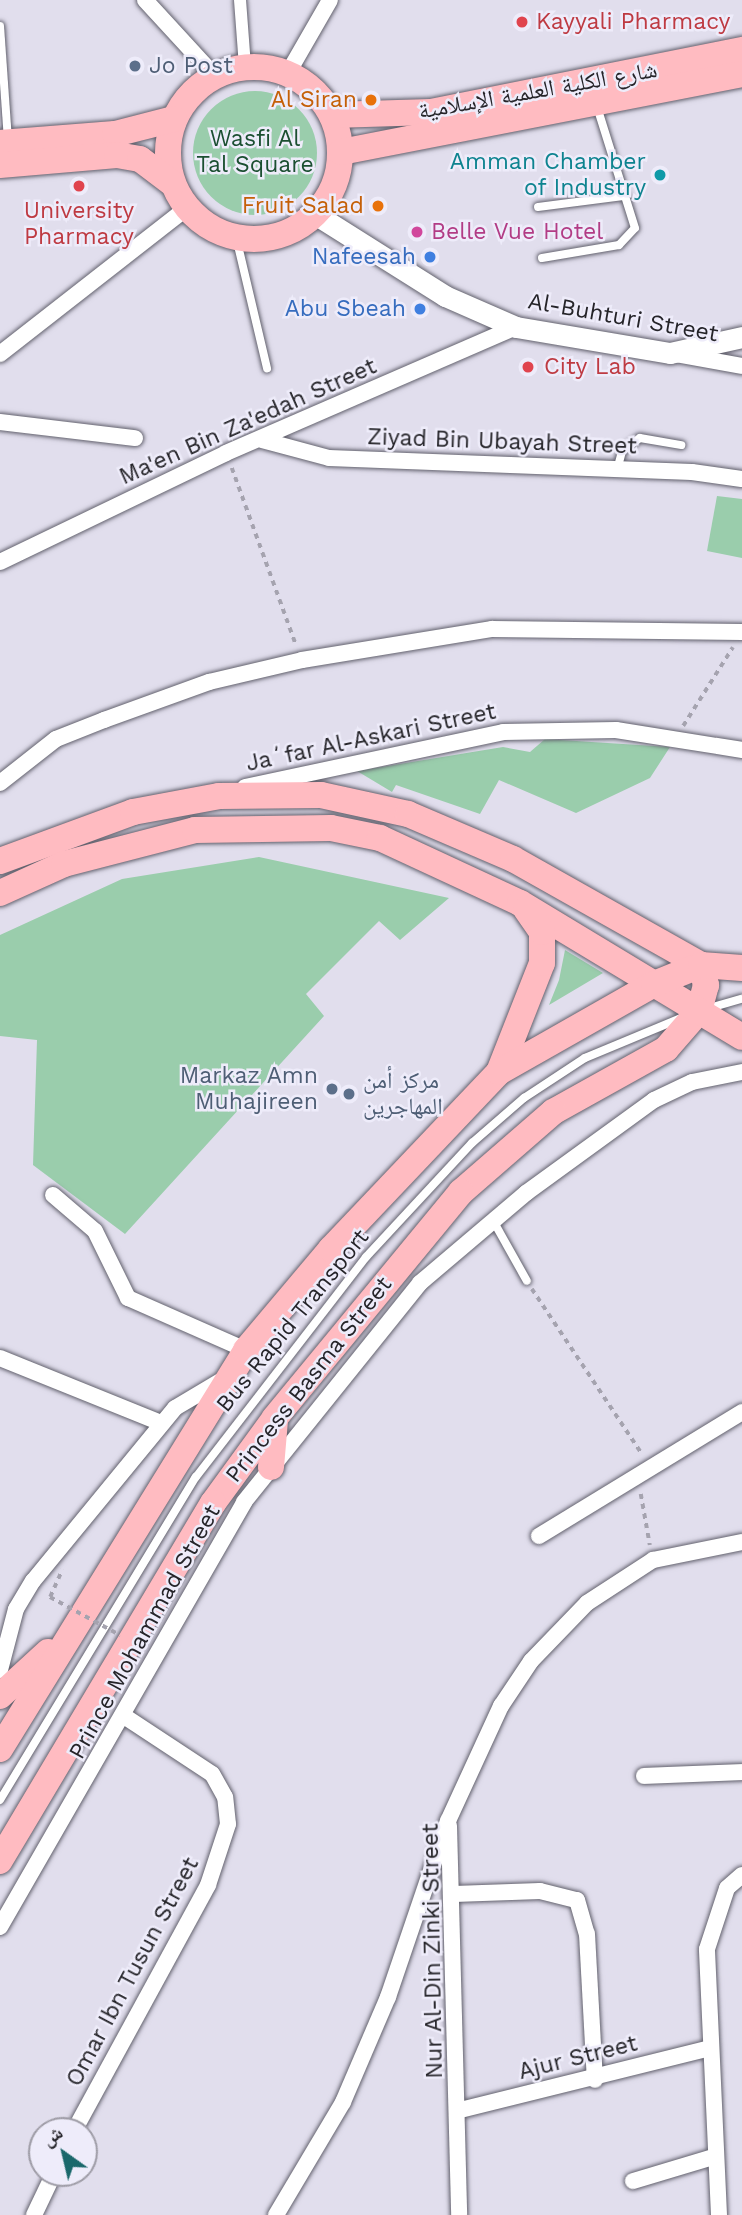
<!DOCTYPE html>
<html>
<head>
<meta charset="utf-8">
<style>
	body { margin:0 }
	#map { position:relative; width:742px; height:2215px; overflow:hidden; background:#e1deed; font-family:"Work Sans","Noto Naskh Arabic",sans-serif }
	div>[style] { position:absolute }
	.green>* { inset:0; background:#9acdac }
	.round { border-radius:50% }
	.path>* { height:3.5px; margin-top:-1.75px; transform-origin:0; background:repeating-linear-gradient(90deg,#a5a3af 0 5px,transparent 0 10px) }
	.roads { filter:drop-shadow(0 0 2px #62616d) drop-shadow(0 0 2px #62616d) }
	.service>* { height:8px; margin:-4px; padding:0 4px; transform-origin:4px; border-radius:4px; background:#fff }
	.pedestrian>* { height:12px; margin:-6px; padding:0 6px; transform-origin:6px; border-radius:6px; background:#fff }
	.minor>* { height:16px; margin:-8px; padding:0 8px; transform-origin:8px; border-radius:8px; background:#fff }
	.tertiary>* { height:21px; margin:-10.5px; padding:0 10.5px; transform-origin:10.5px; border-radius:10.5px; background:#fff }
	.primary>* { height:26px; margin:-13px; padding:0 13px; transform-origin:13px; border-radius:13px; background:#ffbbc1 }
	.primary>.ring { margin:-13px; padding:0; box-sizing:content-box; background:none; border:26px solid #ffbbc1; border-radius:50% }
	.path-bridge>* { height:3.5px; margin-top:-1.75px; transform-origin:0; background:repeating-linear-gradient(90deg,#a5a3af 0 5px,transparent 0 10px) }
	.dots>* { width:19px; height:19px; translate:-50% -50%; box-sizing:border-box; border:4px solid #eeecfa; border-radius:50% }
	span { translate:-50% -50%; white-space:nowrap; text-align:center; line-height:1.15; -webkit-text-stroke:5px #eeecfa; paint-order:stroke }
	.health-label { font-size:23px; color:#be3a42 }
	.left { translate:0 -50%; text-align:left }
	.service-label { font-size:23px; color:#4e5e75 }
	.right { translate:-100% -50%; text-align:right }
	.street-label { font-size:23px; color:#252429 }
	.food-label { font-size:23px; color:#c56008 }
	.park-label { font-size:23px; color:#1b4f31 }
	.culture-label { font-size:23px; color:#0d838f }
	.hotel-label { font-size:23px; color:#b23c85 }
	.shop-label { font-size:23px; color:#366cbe }
	.north { position:absolute; left:28px; top:2117px; width:70px; height:70px; box-sizing:border-box; background:#eeecfa; border:2px solid #9e9ca6; border-radius:50%; rotate:326deg; font-size:19px; font-weight:700; line-height:28px; text-align:center; color:#252429 }
	.north::after { content:''; display:block; margin:auto; width:24px; height:32px; background:#1a686b; clip-path:polygon(50% 0,100% 100%,50% 72%,0 100%) }
</style>
</head>
<body>
<div id="map">
	<div class="green">
		<div class="round" style="left:193px;top:91px;width:124px;height:124px"></div>
		<div style="clip-path:polygon(717px 496px,742px 499px,742px 558px,707px 551px)"></div>
		<div style="clip-path:polygon(545px 739px,670px 747px,650px 778px,576px 813px,499px 780px,480px 814px,396px 785px,392px 792px,357px 771px,503px 747px,530px 752px)"></div>
		<div style="clip-path:polygon(259px 857px,449px 898px,400px 940px,379px 921px,306px 994px,324px 1016px,125px 1234px,33px 1165px,37px 1040px,0 1036px,0 935px,122px 879px)"></div>
		<div style="clip-path:polygon(565px 950px,603px 973px,549px 1005px,559px 980px)"></div>
	</div>
	<div class="path">
		<div style="left:232px;top:468px;width:188px;rotate:70.1deg"></div>
		<div style="left:683px;top:726px;width:93px;rotate:-57.7deg"></div>
		<div style="left:532px;top:1289px;width:198px;rotate:56.3deg"></div>
		<div style="left:641px;top:1494px;width:52px;rotate:80deg"></div>
		<div style="left:50px;top:1597px;width:30px;rotate:-66deg"></div>
	</div>
	<div class="roads">
		<div class="service">
			<div style="left:0;top:26px;width:113px;rotate:86deg"></div>
			<div style="left:538px;top:207px;width:86px;rotate:-7.4deg"></div>
			<div style="left:236px;top:237px;width:135px;rotate:76.7deg"></div>
			<div style="left:542px;top:258px;width:78px;rotate:-9.6deg"></div>
			<div style="left:619px;top:245px;width:23px;rotate:-47deg"></div>
			<div style="left:635px;top:228px;width:127px;rotate:-107.4deg"></div>
			<div style="left:617px;top:470px;width:20px;rotate:-75deg"></div>
			<div style="left:622px;top:451px;width:22px;rotate:-36deg"></div>
			<div style="left:640px;top:438px;width:42px;rotate:9.7deg"></div>
			<div style="left:706px;top:1009px;width:37px;rotate:-16deg"></div>
			<div style="left:495px;top:1224px;width:65px;rotate:60.7deg"></div>
			<div style="left:0;top:1800px;width:378px;rotate:-58.8deg"></div>
			<div style="left:196px;top:1477px;width:278px;rotate:-52.3deg"></div>
			<div style="left:366px;top:1257px;width:156px;rotate:-47.1deg"></div>
			<div style="left:472px;top:1143px;width:69px;rotate:-40.9deg"></div>
			<div style="left:524px;top:1098px;width:73px;rotate:-33.3deg"></div>
			<div style="left:585px;top:1058px;width:104px;rotate:-22.6deg"></div>
		</div>
		<div class="pedestrian">
			<div style="left:240px;top:0;width:67px;rotate:85.7deg"></div>
		</div>
		<div class="minor">
			<div style="left:145px;top:0;width:103px;rotate:47.4deg"></div>
			<div style="left:288px;top:73px;width:84px;rotate:-60.1deg"></div>
			<div style="left:0;top:354px;width:237px;rotate:-38deg"></div>
			<div style="left:676px;top:354px;width:67px;rotate:10.3deg"></div>
			<div style="left:0;top:422px;width:136px;rotate:6.8deg"></div>
			<div style="left:262px;top:440px;width:69px;rotate:15deg"></div>
			<div style="left:329px;top:458px;width:363px;rotate:2.2deg"></div>
			<div style="left:692px;top:472px;width:50px;rotate:8deg"></div>
			<div style="left:0;top:562px;width:251px;rotate:-25.7deg"></div>
			<div style="left:226px;top:453px;width:316px;rotate:-23.5deg"></div>
			<div style="left:0;top:783px;width:71px;rotate:-38.2deg"></div>
			<div style="left:56px;top:739px;width:52px;rotate:-21.6deg"></div>
			<div style="left:104px;top:720px;width:112px;rotate:-19.9deg"></div>
			<div style="left:209px;top:682px;width:96px;rotate:-13.3deg"></div>
			<div style="left:302px;top:660px;width:193px;rotate:-9.3deg"></div>
			<div style="left:492px;top:629px;width:250px;rotate:0.7deg"></div>
			<div style="left:245px;top:787px;width:264px;rotate:-12deg"></div>
			<div style="left:503px;top:732px;width:113px;rotate:-1deg"></div>
			<div style="left:616px;top:730px;width:128px;rotate:9deg"></div>
			<div style="left:53px;top:1195px;width:55px;rotate:40.6deg"></div>
			<div style="left:95px;top:1231px;width:75px;rotate:63.8deg"></div>
			<div style="left:128px;top:1298px;width:129px;rotate:23.8deg"></div>
			<div style="left:0;top:1358px;width:174px;rotate:22deg"></div>
			<div style="left:539px;top:1536px;width:238px;rotate:-31.4deg"></div>
			<div style="left:0;top:1670px;width:63px;rotate:-75.3deg"></div>
			<div style="left:16px;top:1609px;width:33px;rotate:-59deg"></div>
			<div style="left:33px;top:1581px;width:224px;rotate:-50.6deg"></div>
			<div style="left:175px;top:1408px;width:61px;rotate:-30.8deg"></div>
			<div style="left:644px;top:1776px;width:98px;rotate:-2.3deg"></div>
			<div style="left:449px;top:1826px;width:389px;rotate:88.5deg"></div>
			<div style="left:454px;top:1894px;width:86px;rotate:-2deg"></div>
			<div style="left:540px;top:1891px;width:38px;rotate:14deg"></div>
			<div style="left:577px;top:1900px;width:35px;rotate:74deg"></div>
			<div style="left:587px;top:1934px;width:146px;rotate:86.9deg"></div>
			<div style="left:0;top:1927px;width:490px;rotate:-60.1deg"></div>
			<div style="left:244px;top:1502px;width:281px;rotate:-51.2deg"></div>
			<div style="left:420px;top:1283px;width:139px;rotate:-40.3deg"></div>
			<div style="left:526px;top:1193px;width:158px;rotate:-36deg"></div>
			<div style="left:654px;top:1100px;width:42px;rotate:-25.3deg"></div>
			<div style="left:692px;top:1082px;width:51px;rotate:-11.3deg"></div>
			<div style="left:460px;top:2110px;width:254px;rotate:-13.9deg"></div>
			<div style="left:74px;top:2131px;width:280px;rotate:-61.4deg"></div>
			<div style="left:208px;top:1885px;width:64px;rotate:-71.8deg"></div>
			<div style="left:228px;top:1824px;width:27px;rotate:-96deg"></div>
			<div style="left:225px;top:1797px;width:26px;rotate:-119deg"></div>
			<div style="left:212px;top:1774px;width:105px;rotate:-146.6deg"></div>
			<div style="left:633px;top:2181px;width:84px;rotate:-16.7deg"></div>
			<div style="left:34px;top:2215px;width:47px;rotate:-64.5deg"></div>
			<div style="left:276px;top:2215px;width:131px;rotate:-59.3deg"></div>
			<div style="left:343px;top:2102px;width:114px;rotate:-66.8deg"></div>
			<div style="left:388px;top:1997px;width:186px;rotate:-71.2deg"></div>
			<div style="left:448px;top:1821px;width:127px;rotate:-65.3deg"></div>
			<div style="left:501px;top:1706px;width:54px;rotate:-56.3deg"></div>
			<div style="left:531px;top:1661px;width:81px;rotate:-46deg"></div>
			<div style="left:587px;top:1603px;width:79px;rotate:-33.1deg"></div>
			<div style="left:653px;top:1560px;width:91px;rotate:-11.4deg"></div>
			<div style="left:719px;top:2215px;width:266px;rotate:-92.6deg"></div>
			<div style="left:707px;top:1949px;width:64px;rotate:-71.8deg"></div>
			<div style="left:727px;top:1888px;width:20px;rotate:-41deg"></div>
		</div>
		<div class="tertiary">
			<div style="left:315px;top:214px;width:154px;rotate:32.2deg"></div>
			<div style="left:445px;top:296px;width:77px;rotate:23.6deg"></div>
			<div style="left:516px;top:327px;width:156px;rotate:9.6deg"></div>
			<div style="left:670px;top:353px;width:74px;rotate:-12.5deg"></div>
		</div>
		<div class="primary">
			<div class="ring" style="left:168px;top:67px;width:146px;height:146px"></div>
			<div style="left:332px;top:115px;width:99px;rotate:-1.7deg"></div>
			<div style="left:431px;top:112px;width:317px;rotate:-11.3deg"></div>
			<div style="left:0;top:143px;width:115px;rotate:-4.5deg"></div>
			<div style="left:115px;top:134px;width:61px;rotate:-14.3deg"></div>
			<div style="left:341px;top:152px;width:409px;rotate:-11deg"></div>
			<div style="left:0;top:165px;width:117px;rotate:-4.9deg"></div>
			<div style="left:117px;top:155px;width:23px;rotate:10deg"></div>
			<div style="left:140px;top:159px;width:41px;rotate:37.1deg"></div>
			<div style="left:0;top:861px;width:142px;rotate:-20.2deg"></div>
			<div style="left:133px;top:812px;width:87px;rotate:-10.5deg"></div>
			<div style="left:219px;top:796px;width:102px;rotate:-0.6deg"></div>
			<div style="left:321px;top:795px;width:89px;rotate:12.3deg"></div>
			<div style="left:408px;top:814px;width:114px;rotate:23.2deg"></div>
			<div style="left:513px;top:859px;width:216px;rotate:29.4deg"></div>
			<div style="left:701px;top:965px;width:21px;rotate:76deg"></div>
			<div style="left:706px;top:985px;width:27px;rotate:105deg"></div>
			<div style="left:699px;top:1011px;width:50px;rotate:131deg"></div>
			<div style="left:666px;top:1049px;width:129px;rotate:150.9deg"></div>
			<div style="left:553px;top:1112px;width:122px;rotate:139deg"></div>
			<div style="left:461px;top:1192px;width:293px;rotate:129.5deg"></div>
			<div style="left:275px;top:1418px;width:105px;rotate:126.1deg"></div>
			<div style="left:213px;top:1503px;width:417px;rotate:120.8deg"></div>
			<div style="left:0;top:893px;width:70px;rotate:-24.4deg"></div>
			<div style="left:64px;top:864px;width:135px;rotate:-14.5deg"></div>
			<div style="left:195px;top:830px;width:136px;rotate:-0.8deg"></div>
			<div style="left:331px;top:828px;width:50px;rotate:11.5deg"></div>
			<div style="left:380px;top:838px;width:154px;rotate:24.9deg"></div>
			<div style="left:520px;top:903px;width:259px;rotate:31.1deg"></div>
			<div style="left:499px;top:1072px;width:117px;rotate:-68.5deg"></div>
			<div style="left:542px;top:963px;width:31px;rotate:-90deg"></div>
			<div style="left:542px;top:932px;width:28px;rotate:-125deg"></div>
			<div style="left:271px;top:1467px;width:47px;rotate:-85.1deg"></div>
			<div style="left:0;top:1696px;width:65px;rotate:-42.5deg"></div>
			<div style="left:0;top:1749px;width:469px;rotate:-58.3deg"></div>
			<div style="left:246px;top:1350px;width:132px;rotate:-49.9deg"></div>
			<div style="left:331px;top:1249px;width:244px;rotate:-46.5deg"></div>
			<div style="left:499px;top:1072px;width:178px;rotate:-29.6deg"></div>
			<div style="left:654px;top:984px;width:51px;rotate:-22deg"></div>
			<div style="left:701px;top:965px;width:41px;rotate:4.2deg"></div>
		</div>
	</div>
	<div class="path-bridge">
		<div style="left:50px;top:1597px;width:80px;rotate:28.5deg"></div>
	</div>
	<div class="dots">
		<div style="left:522px;top:22px;background:#e0444e"></div>
		<div style="left:135px;top:66px;background:#5c6f8a"></div>
		<div style="left:371px;top:100px;background:#e8710a"></div>
		<div style="left:660px;top:175px;background:#0f9aa8"></div>
		<div style="left:79px;top:186px;background:#e0444e"></div>
		<div style="left:378px;top:206px;background:#e8710a"></div>
		<div style="left:417px;top:232px;background:#d1479c"></div>
		<div style="left:430px;top:257px;background:#3f7fe0"></div>
		<div style="left:420px;top:309px;background:#3f7fe0"></div>
		<div style="left:528px;top:367px;background:#e0444e"></div>
		<div style="left:332px;top:1089px;background:#5c6f8a"></div>
		<div style="left:349px;top:1094px;background:#5c6f8a"></div>
	</div>
	<div class="health-label">
		<span class="left" style="left:536px;top:22px">Kayyali Pharmacy</span>
		<span style="left:79px;top:224px">University<br>Pharmacy</span>
		<span class="left" style="left:544px;top:367px">City Lab</span>
	</div>
	<div class="service-label">
		<span class="left" style="left:149px;top:66px">Jo Post</span>
		<span class="right" style="left:318px;top:1089px">Markaz Amn<br>Muhajireen</span>
		<span class="left" style="left:363px;top:1094px">مركز أمن<br>المهاجرين</span>
	</div>
	<div class="street-label">
		<span style="left:538px;top:91px;rotate:-10deg">شارع الكلية العلمية الإسلامية</span>
		<span style="left:623px;top:318px;rotate:10deg">Al-Buhturi Street</span>
		<span style="left:248px;top:422px;rotate:-24deg">Ma'en Bin Za'edah Street</span>
		<span style="left:502px;top:442px;rotate:2deg">Ziyad Bin Ubayah Street</span>
		<span style="left:371px;top:738px;rotate:-12deg">Jaʻfar Al-Askari Street</span>
		<span style="left:293px;top:1321px;rotate:-51deg">Bus Rapid Transport</span>
		<span style="left:309px;top:1380px;rotate:-52deg">Princess Basma Street</span>
		<span style="left:145px;top:1632px;rotate:-61deg">Prince Mohammad Street</span>
		<span style="left:433px;top:1951px;rotate:-91deg">Nur Al-Din Zinki Street</span>
		<span style="left:133px;top:1972px;rotate:-62deg">Omar Ibn Tusun Street</span>
		<span style="left:578px;top:2058px;rotate:-14deg">Ajur Street</span>
	</div>
	<div class="food-label">
		<span class="right" style="left:357px;top:100px">Al Siran</span>
		<span class="right" style="left:364px;top:206px">Fruit Salad</span>
	</div>
	<div class="park-label">
		<span style="left:255px;top:152px">Wasfi Al<br>Tal Square</span>
	</div>
	<div class="culture-label">
		<span class="right" style="left:646px;top:175px">Amman Chamber<br>of Industry</span>
	</div>
	<div class="hotel-label">
		<span class="left" style="left:431px;top:232px">Belle Vue Hotel</span>
	</div>
	<div class="shop-label">
		<span class="right" style="left:416px;top:257px">Nafeesah</span>
		<span class="right" style="left:406px;top:309px">Abu Sbeah</span>
	</div>
	<div class="north">ش</div>
</div>
</body>
</html>
